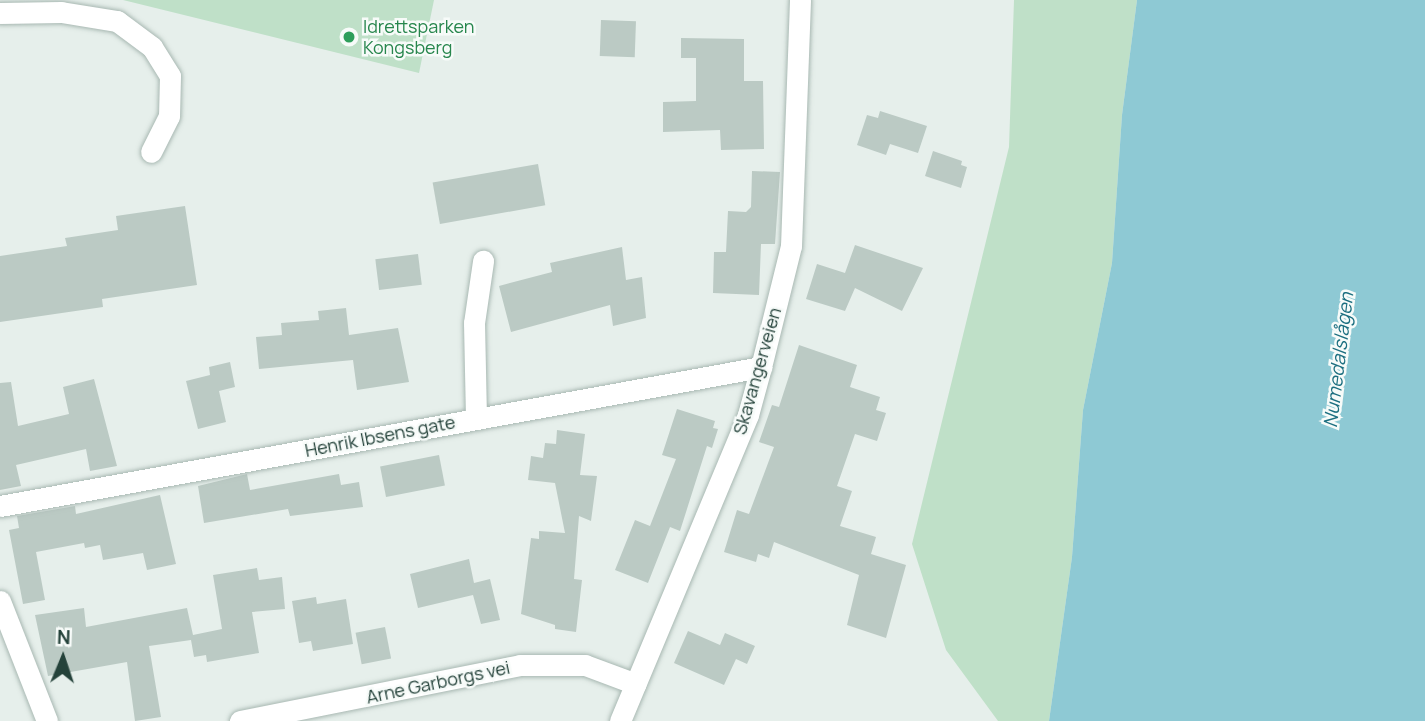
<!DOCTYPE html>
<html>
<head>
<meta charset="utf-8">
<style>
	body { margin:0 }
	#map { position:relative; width:1425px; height:721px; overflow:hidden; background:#e6efeb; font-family:Manrope,sans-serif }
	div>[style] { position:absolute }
	.green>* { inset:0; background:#bfe0c8 }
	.water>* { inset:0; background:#8ec9d4 }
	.building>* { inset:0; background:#bbcac4; transform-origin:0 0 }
	.roads { filter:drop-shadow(0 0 2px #a8b8b2) drop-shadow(0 0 2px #a8b8b2) }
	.minor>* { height:21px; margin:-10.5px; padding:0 10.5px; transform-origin:10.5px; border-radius:10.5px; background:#fff }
	.dots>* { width:19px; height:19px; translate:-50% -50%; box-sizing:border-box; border:4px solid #f7fbf9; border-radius:50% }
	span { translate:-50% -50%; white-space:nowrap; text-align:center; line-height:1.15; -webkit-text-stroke:5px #f7fbf9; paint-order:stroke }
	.leisure-label { font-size:18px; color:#27864d }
	.left { translate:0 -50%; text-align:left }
	.street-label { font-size:18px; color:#24423a }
	.water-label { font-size:19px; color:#1c6f80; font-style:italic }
	.north { position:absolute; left:28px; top:623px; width:70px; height:70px; -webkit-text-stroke:5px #f7fbf9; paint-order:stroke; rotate:2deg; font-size:19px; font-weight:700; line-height:28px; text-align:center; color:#24423a }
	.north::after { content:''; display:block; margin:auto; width:24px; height:32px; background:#24423a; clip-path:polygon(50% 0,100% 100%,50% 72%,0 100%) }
</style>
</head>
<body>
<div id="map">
	<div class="green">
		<div style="clip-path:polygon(123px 0,434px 0,419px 73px)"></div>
		<div style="clip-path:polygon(1014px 0,1137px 0,1122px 115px,1112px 263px,1083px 410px,1072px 557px,1049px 721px,998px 721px,946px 650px,912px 544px,1009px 147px)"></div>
	</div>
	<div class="water">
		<div style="clip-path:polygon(1137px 0,1425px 0,1425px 721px,1049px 721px,1072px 557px,1083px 410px,1112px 263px,1122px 115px)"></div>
	</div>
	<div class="building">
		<div style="left:601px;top:20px;width:35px;height:36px;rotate:2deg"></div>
		<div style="clip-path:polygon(681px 38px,744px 39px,744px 81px,763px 81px,764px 149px,721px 150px,720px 130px,663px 132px,663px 102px,696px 101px,696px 58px,681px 58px)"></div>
		<div style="clip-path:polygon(880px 111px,927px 126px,918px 153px,890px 144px,886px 155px,857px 145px,867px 115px,878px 118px)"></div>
		<div style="clip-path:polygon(933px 151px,962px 161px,961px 165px,967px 167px,961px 188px,925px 176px)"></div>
		<div style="left:538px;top:164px;width:42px;height:107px;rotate:80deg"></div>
		<div style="clip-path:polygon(752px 171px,780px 172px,775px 244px,761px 244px,759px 295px,713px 293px,714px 252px,726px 252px,728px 211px,746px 212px,751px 207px)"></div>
		<div style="clip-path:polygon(185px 206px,197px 285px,102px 299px,103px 307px,0 322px,0 256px,67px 246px,65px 238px,118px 230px,116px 216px)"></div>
		<div style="clip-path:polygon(855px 245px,923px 268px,902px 311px,855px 288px,845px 311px,806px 299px,817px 264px,845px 273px)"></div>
		<div style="clip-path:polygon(622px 247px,626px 280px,642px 277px,646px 318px,613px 326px,610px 305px,511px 332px,499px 286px,552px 272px,550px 263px)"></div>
		<div style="left:418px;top:254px;width:31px;height:43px;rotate:83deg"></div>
		<div style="clip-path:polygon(346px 308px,349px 335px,398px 328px,409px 382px,357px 390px,353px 360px,259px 369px,256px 337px,282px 335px,281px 323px,319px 320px,318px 311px)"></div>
		<div style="clip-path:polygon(799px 345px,857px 365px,850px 387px,880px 397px,876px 410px,886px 413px,877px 441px,855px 434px,837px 486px,852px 491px,840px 526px,876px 537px,871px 554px,906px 565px,886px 638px,847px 625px,859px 575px,774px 542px,769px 558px,758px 554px,756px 562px,724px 552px,737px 510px,749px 514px,774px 447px,759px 442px,772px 405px,779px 407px)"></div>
		<div style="clip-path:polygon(230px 362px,235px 387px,219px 391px,226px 422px,198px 429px,186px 381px,210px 375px,209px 367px)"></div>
		<div style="clip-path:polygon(94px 379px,117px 466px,90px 471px,86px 449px,16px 465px,21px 486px,0 490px,0 383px,11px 382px,18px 426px,69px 414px,63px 387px)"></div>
		<div style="clip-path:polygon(677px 409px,715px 421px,713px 428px,718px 429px,712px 448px,707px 446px,680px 531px,670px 527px,648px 583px,615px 570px,635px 520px,650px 526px,676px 459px,662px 455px)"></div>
		<div style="clip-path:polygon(557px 430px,585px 434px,580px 475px,597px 476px,591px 521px,579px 516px,574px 579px,582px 580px,576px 632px,555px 629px,555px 625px,521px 614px,531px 538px,539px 539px,539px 531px,565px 533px,555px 483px,528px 480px,531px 456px,543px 458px,545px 443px,556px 444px)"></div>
		<div style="left:439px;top:455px;width:31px;height:60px;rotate:79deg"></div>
		<div style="clip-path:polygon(247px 474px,250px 490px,339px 474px,341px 485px,359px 482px,363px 507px,290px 516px,288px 509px,204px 523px,198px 486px)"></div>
		<div style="clip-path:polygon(160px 495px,176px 564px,147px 570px,143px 553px,103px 560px,100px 545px,85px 548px,84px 543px,36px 552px,45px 600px,23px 604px,9px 530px,19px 528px,17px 516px,75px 506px,76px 514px)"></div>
		<div style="clip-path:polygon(469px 559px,474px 583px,490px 579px,500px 620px,481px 624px,473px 595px,418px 608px,410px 574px)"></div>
		<div style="clip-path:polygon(257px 568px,259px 580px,282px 577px,285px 609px,252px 612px,259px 653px,207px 662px,206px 655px,194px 657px,191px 640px,149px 646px,161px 717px,135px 721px,127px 662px,48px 676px,35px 615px,84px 608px,86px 627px,187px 608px,193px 635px,222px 629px,213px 575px)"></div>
		<div style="clip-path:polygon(316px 597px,317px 604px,346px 599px,353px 644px,313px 651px,311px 641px,299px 643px,292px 601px)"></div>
		<div style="left:385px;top:627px;width:32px;height:30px;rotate:79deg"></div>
		<div style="clip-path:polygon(688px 631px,720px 645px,725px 633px,755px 646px,747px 664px,736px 659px,724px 685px,674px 663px)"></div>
	</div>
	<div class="roads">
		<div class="minor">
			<div style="left:0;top:13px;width:61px;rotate:-0.9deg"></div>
			<div style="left:61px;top:12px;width:57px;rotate:9.1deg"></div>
			<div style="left:117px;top:21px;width:44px;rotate:36.6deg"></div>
			<div style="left:152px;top:47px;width:34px;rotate:58deg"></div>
			<div style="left:170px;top:76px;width:40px;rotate:91.4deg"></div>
			<div style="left:169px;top:116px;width:40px;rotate:116.6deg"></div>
			<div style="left:476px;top:418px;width:95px;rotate:-91.2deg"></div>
			<div style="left:474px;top:323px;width:63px;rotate:-81.7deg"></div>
			<div style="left:0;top:506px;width:774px;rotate:-10.35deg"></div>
			<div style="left:0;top:601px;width:129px;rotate:68.6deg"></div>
			<div style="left:240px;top:721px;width:286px;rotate:-11.3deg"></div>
			<div style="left:520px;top:665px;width:65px"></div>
			<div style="left:585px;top:665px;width:54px;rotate:20.4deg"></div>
			<div style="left:620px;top:721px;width:332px;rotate:-67.3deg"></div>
			<div style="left:748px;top:415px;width:50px;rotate:-74.8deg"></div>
			<div style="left:761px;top:367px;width:125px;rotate:-76.1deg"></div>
			<div style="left:791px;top:246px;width:246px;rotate:-87.9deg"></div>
		</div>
	</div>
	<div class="dots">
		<div style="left:349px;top:37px;background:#2e9e5b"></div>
	</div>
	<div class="leisure-label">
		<span class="left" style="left:363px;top:37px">Idrettsparken<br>Kongsberg</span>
	</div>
	<div class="street-label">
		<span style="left:757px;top:371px;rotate:-74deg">Skavangerveien</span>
		<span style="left:380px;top:436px;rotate:-11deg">Henrik Ibsens gate</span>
		<span style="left:438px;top:682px;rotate:-12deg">Arne Garborgs vei</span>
	</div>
	<div class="water-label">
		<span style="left:1339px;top:360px;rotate:-83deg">Numedalslågen</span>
	</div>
	<div class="north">N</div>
</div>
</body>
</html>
